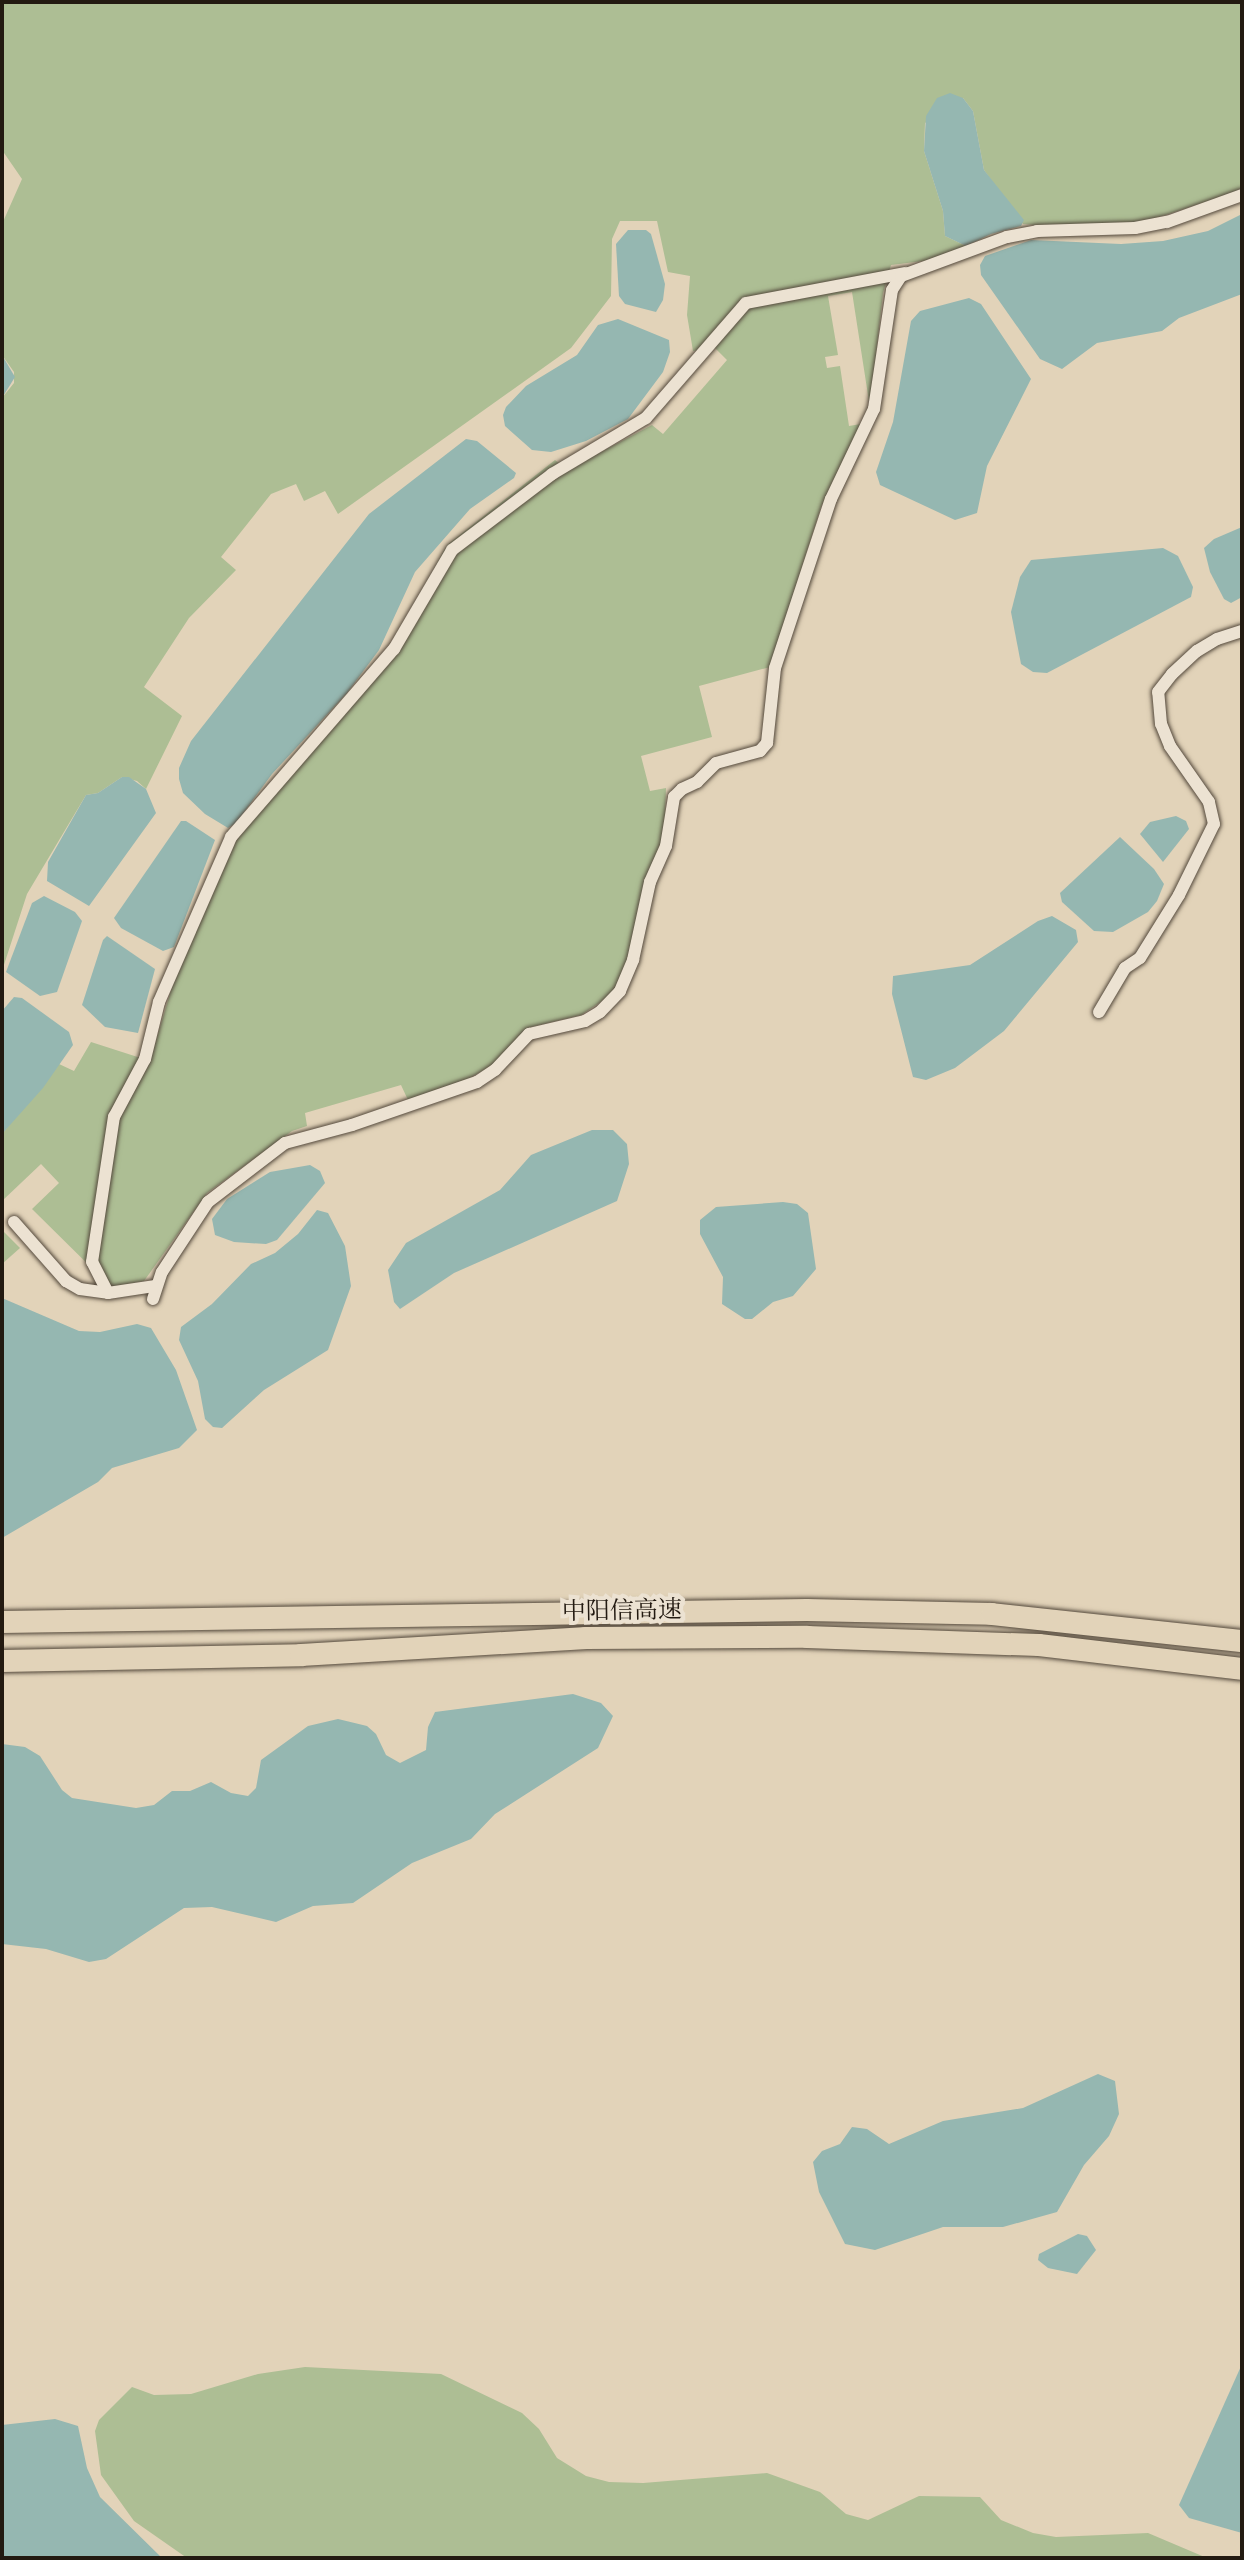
<!DOCTYPE html>
<html>
<head>
<meta charset="utf-8">
<style>
	body { margin:0 }
	#map { position:relative; width:1244px; height:2560px; overflow:hidden; background:#e2d3b9; font-family:"Old Standard TT","Noto Serif SC",serif }
	div>[style] { position:absolute }
	.green>* { inset:0; background:#adbe94 }
	.water>* { inset:0; background:#95b7b1 }
	.roads { filter:drop-shadow(0 0 2px #53483b) drop-shadow(0 0 2px #53483b) }
	.minor>* { height:12px; margin:-6px; padding:0 6px; transform-origin:6px; border-radius:6px; background:#ece2d2 }
	.motorway>* { height:22px; margin:-11px; padding:0 11px; transform-origin:11px; border-radius:11px; background:#e2d3b9 }
	span { translate:-50% -50%; white-space:nowrap; text-align:center; line-height:1.15; -webkit-text-stroke:8px #ece2d2; paint-order:stroke }
	.street-label { font-size:24px; color:#231a11 }
	.frame { position:absolute; inset:0; border:4px solid #231a11; pointer-events:none }
</style>
</head>
<body>
<div id="map">
	<div class="green">
		<div style="clip-path:polygon(2px 2px,1242px 2px,1242px 190px,1153px 219px,1127px 224px,1056px 227px,1023px 224px,984px 170px,973px 111px,963px 98px,925px 123px,924px 151px,943px 211px,945px 236px,966px 246px,931px 260px,891px 265px,883px 293px,870px 408px,852px 292px,828px 296px,838px 355px,825px 357px,827px 368px,840px 366px,849px 426px,861px 424px,821px 507px,770px 667px,699px 686px,712px 737px,641px 756px,650px 791px,666px 788px,664px 843px,635px 940px,619px 982px,608px 997px,581px 1015px,531px 1027px,492px 1065px,470px 1078px,408px 1100px,401px 1085px,305px 1113px,307px 1126px,292px 1131px,207px 1193px,144px 1281px,111px 1287px,32px 1209px,59px 1183px,41px 1164px,2px 1201px,2px 1134px,59px 1064px,74px 1071px,91px 1042px,150px 1061px,177px 970px,236px 841px,390px 648px,447px 545px,555px 460px,567px 470px,652px 425px,663px 434px,727px 360px,715px 348px,693px 351px,687px 315px,690px 276px,668px 272px,657px 221px,620px 221px,612px 239px,611px 296px,571px 348px,338px 514px,325px 491px,304px 501px,296px 484px,271px 494px,221px 557px,236px 570px,189px 618px,144px 687px,182px 716px,146px 789px,137px 781px,122px 777px,98px 793px,86px 795px,27px 894px,2px 971px,2px 398px,14px 383px,14px 372px,2px 355px,2px 224px,22px 179px,2px 150px)"></div>
		<div style="clip-path:polygon(2px 1230px,20px 1248px,2px 1264px)"></div>
		<div style="clip-path:polygon(305px 2367px,441px 2374px,522px 2413px,539px 2429px,557px 2458px,586px 2476px,609px 2482px,643px 2483px,767px 2473px,820px 2492px,846px 2514px,868px 2520px,919px 2496px,980px 2497px,1001px 2520px,1033px 2533px,1056px 2537px,1148px 2533px,1207px 2558px,187px 2558px,134px 2521px,101px 2475px,95px 2431px,99px 2420px,132px 2387px,154px 2395px,191px 2394px,258px 2374px)"></div>
	</div>
	<div class="water">
		<div style="clip-path:polygon(950px 93px,963px 98px,973px 111px,984px 170px,1024px 220px,1021px 226px,991px 234px,966px 246px,945px 236px,943px 211px,924px 151px,926px 116px,937px 98px)"></div>
		<div style="clip-path:polygon(1242px 214px,1242px 294px,1179px 318px,1162px 331px,1097px 343px,1062px 369px,1040px 359px,981px 275px,980px 265px,985px 256px,1031px 240px,1121px 244px,1163px 241px,1208px 231px)"></div>
		<div style="clip-path:polygon(628px 230px,646px 230px,651px 234px,665px 284px,663px 300px,656px 312px,625px 304px,619px 296px,616px 244px)"></div>
		<div style="clip-path:polygon(969px 298px,981px 304px,1031px 379px,987px 466px,977px 513px,955px 520px,880px 485px,876px 472px,893px 422px,911px 321px,920px 311px)"></div>
		<div style="clip-path:polygon(618px 319px,669px 340px,670px 352px,663px 372px,628px 419px,586px 441px,551px 452px,532px 450px,505px 426px,503px 415px,506px 407px,526px 386px,577px 355px,598px 325px)"></div>
		<div style="clip-path:polygon(2px 355px,15px 377px,2px 398px)"></div>
		<div style="clip-path:polygon(466px 439px,477px 441px,516px 473px,514px 478px,470px 509px,415px 572px,379px 650px,347px 693px,272px 774px,236px 823px,228px 828px,205px 814px,183px 793px,179px 779px,179px 768px,191px 741px,369px 514px)"></div>
		<div style="clip-path:polygon(1242px 527px,1242px 597px,1231px 603px,1224px 599px,1210px 572px,1204px 548px,1214px 539px)"></div>
		<div style="clip-path:polygon(1163px 548px,1178px 556px,1193px 587px,1191px 597px,1047px 673px,1033px 672px,1021px 664px,1011px 612px,1020px 577px,1031px 560px)"></div>
		<div style="clip-path:polygon(122px 777px,129px 777px,146px 789px,156px 813px,89px 906px,47px 881px,48px 862px,86px 795px,98px 793px)"></div>
		<div style="clip-path:polygon(1176px 816px,1186px 821px,1189px 829px,1163px 862px,1140px 834px,1150px 822px)"></div>
		<div style="clip-path:polygon(181px 821px,186px 821px,215px 840px,174px 947px,163px 951px,121px 928px,114px 918px)"></div>
		<div style="clip-path:polygon(1120px 837px,1154px 869px,1164px 884px,1157px 901px,1148px 912px,1113px 932px,1094px 931px,1062px 902px,1060px 893px)"></div>
		<div style="clip-path:polygon(44px 896px,75px 912px,82px 921px,57px 992px,40px 996px,6px 972px,32px 903px)"></div>
		<div style="clip-path:polygon(1052px 916px,1076px 930px,1078px 942px,1004px 1031px,955px 1068px,926px 1080px,913px 1077px,892px 994px,893px 976px,970px 965px,1038px 921px)"></div>
		<div style="clip-path:polygon(107px 936px,155px 969px,138px 1033px,105px 1027px,82px 1005px,103px 940px)"></div>
		<div style="clip-path:polygon(14px 997px,22px 998px,69px 1032px,73px 1045px,43px 1088px,2px 1134px,2px 1011px)"></div>
		<div style="clip-path:polygon(592px 1130px,613px 1130px,627px 1144px,629px 1164px,617px 1201px,454px 1273px,400px 1309px,394px 1302px,388px 1270px,406px 1243px,500px 1190px,531px 1155px)"></div>
		<div style="clip-path:polygon(310px 1165px,320px 1171px,325px 1183px,277px 1240px,266px 1244px,234px 1242px,215px 1235px,212px 1219px,227px 1199px,270px 1172px)"></div>
		<div style="clip-path:polygon(783px 1202px,797px 1204px,808px 1213px,816px 1269px,793px 1296px,773px 1302px,752px 1319px,745px 1319px,722px 1304px,723px 1277px,700px 1234px,700px 1220px,716px 1207px)"></div>
		<div style="clip-path:polygon(317px 1210px,328px 1213px,345px 1246px,351px 1286px,328px 1350px,264px 1390px,222px 1428px,213px 1427px,205px 1419px,198px 1381px,179px 1340px,181px 1327px,212px 1304px,251px 1264px,275px 1253px,298px 1234px)"></div>
		<div style="clip-path:polygon(2px 1298px,79px 1331px,100px 1332px,137px 1324px,151px 1328px,176px 1370px,197px 1430px,179px 1448px,112px 1468px,98px 1482px,2px 1538px)"></div>
		<div style="clip-path:polygon(573px 1694px,601px 1703px,613px 1716px,598px 1748px,495px 1814px,471px 1839px,412px 1863px,353px 1903px,313px 1906px,276px 1922px,212px 1907px,184px 1908px,106px 1959px,89px 1962px,46px 1949px,2px 1944px,2px 1744px,25px 1747px,40px 1756px,62px 1790px,72px 1798px,136px 1808px,154px 1805px,172px 1791px,190px 1791px,211px 1782px,231px 1793px,248px 1796px,256px 1788px,261px 1760px,308px 1726px,338px 1719px,367px 1726px,376px 1734px,386px 1755px,400px 1763px,426px 1750px,428px 1727px,435px 1712px)"></div>
		<div style="clip-path:polygon(1098px 2074px,1115px 2081px,1119px 2114px,1109px 2136px,1084px 2165px,1057px 2212px,1003px 2227px,943px 2227px,875px 2250px,845px 2244px,819px 2192px,813px 2162px,822px 2151px,840px 2144px,852px 2127px,867px 2129px,889px 2144px,943px 2121px,1023px 2108px)"></div>
		<div style="clip-path:polygon(1078px 2234px,1087px 2236px,1096px 2250px,1077px 2274px,1048px 2268px,1038px 2260px,1039px 2254px)"></div>
		<div style="clip-path:polygon(1242px 2364px,1242px 2533px,1189px 2518px,1179px 2505px)"></div>
		<div style="clip-path:polygon(55px 2419px,78px 2426px,87px 2468px,100px 2497px,162px 2558px,2px 2558px,2px 2425px)"></div>
	</div>
	<div class="roads">
		<div class="minor">
			<div style="left:1099px;top:1012px;width:51px;rotate:-59.4deg"></div>
			<div style="left:1125px;top:968px;width:18px;rotate:-34deg"></div>
			<div style="left:1140px;top:958px;width:74px;rotate:-58.2deg"></div>
			<div style="left:1179px;top:895px;width:79px;rotate:-63.8deg"></div>
			<div style="left:1214px;top:824px;width:23px;rotate:-103deg"></div>
			<div style="left:1209px;top:802px;width:68px;rotate:-124.9deg"></div>
			<div style="left:1170px;top:746px;width:24px;rotate:-112deg"></div>
			<div style="left:1161px;top:724px;width:32px;rotate:-95deg"></div>
			<div style="left:1158px;top:692px;width:23px;rotate:-52deg"></div>
			<div style="left:1172px;top:674px;width:34px;rotate:-43deg"></div>
			<div style="left:1197px;top:651px;width:23px;rotate:-31deg"></div>
			<div style="left:1217px;top:639px;width:26px;rotate:-18deg"></div>
			<div style="left:14px;top:1222px;width:79px;rotate:48.6deg"></div>
			<div style="left:66px;top:1281px;width:16px;rotate:30deg"></div>
			<div style="left:80px;top:1289px;width:28px;rotate:8deg"></div>
			<div style="left:108px;top:1293px;width:48px;rotate:-8.5deg"></div>
			<div style="left:108px;top:1293px;width:35px;rotate:-117deg"></div>
			<div style="left:92px;top:1262px;width:147px;rotate:-81.4deg"></div>
			<div style="left:114px;top:1117px;width:66px;rotate:-61.9deg"></div>
			<div style="left:145px;top:1059px;width:59px;rotate:-76.2deg"></div>
			<div style="left:159px;top:1002px;width:180px;rotate:-66.4deg"></div>
			<div style="left:231px;top:837px;width:249px;rotate:-49.1deg"></div>
			<div style="left:394px;top:649px;width:115px;rotate:-59.6deg"></div>
			<div style="left:452px;top:550px;width:126px;rotate:-37.2deg"></div>
			<div style="left:552px;top:474px;width:109px;rotate:-30.8deg"></div>
			<div style="left:646px;top:418px;width:152px;rotate:-49deg"></div>
			<div style="left:746px;top:303px;width:162px;rotate:-10.7deg"></div>
			<div style="left:153px;top:1299px;width:28px;rotate:-72deg"></div>
			<div style="left:162px;top:1272px;width:84px;rotate:-56.7deg"></div>
			<div style="left:208px;top:1202px;width:97px;rotate:-37.5deg"></div>
			<div style="left:285px;top:1143px;width:69px;rotate:-15deg"></div>
			<div style="left:352px;top:1125px;width:132px;rotate:-19deg"></div>
			<div style="left:477px;top:1082px;width:22px;rotate:-34deg"></div>
			<div style="left:495px;top:1070px;width:50px;rotate:-46.6deg"></div>
			<div style="left:529px;top:1034px;width:57px;rotate:-13.1deg"></div>
			<div style="left:585px;top:1021px;width:17px;rotate:-31deg"></div>
			<div style="left:600px;top:1012px;width:29px;rotate:-46deg"></div>
			<div style="left:620px;top:991px;width:34px;rotate:-67deg"></div>
			<div style="left:633px;top:960px;width:80px;rotate:-77.7deg"></div>
			<div style="left:650px;top:882px;width:39px;rotate:-66deg"></div>
			<div style="left:666px;top:846px;width:50px;rotate:-80.7deg"></div>
			<div style="left:674px;top:797px;width:11px;rotate:-45deg"></div>
			<div style="left:682px;top:789px;width:17px;rotate:-25deg"></div>
			<div style="left:697px;top:782px;width:27px;rotate:-45deg"></div>
			<div style="left:716px;top:763px;width:46px;rotate:-15.3deg"></div>
			<div style="left:760px;top:751px;width:11px;rotate:-49deg"></div>
			<div style="left:767px;top:743px;width:75px;rotate:-83.9deg"></div>
			<div style="left:775px;top:668px;width:178px;rotate:-71.7deg"></div>
			<div style="left:831px;top:499px;width:100px;rotate:-64.5deg"></div>
			<div style="left:874px;top:409px;width:120px;rotate:-81.4deg"></div>
			<div style="left:892px;top:290px;width:17px;rotate:-57deg"></div>
			<div style="left:901px;top:276px;width:113px;rotate:-20.2deg"></div>
			<div style="left:1007px;top:237px;width:31px;rotate:-11deg"></div>
			<div style="left:1037px;top:231px;width:98px;rotate:-1.8deg"></div>
			<div style="left:1135px;top:228px;width:33px;rotate:-11deg"></div>
			<div style="left:1167px;top:222px;width:80px;rotate:-19.8deg"></div>
		</div>
		<div class="motorway">
			<div style="left:2px;top:1622px;width:805px;rotate:-0.85deg"></div>
			<div style="left:807px;top:1610px;width:185px;rotate:1.2deg"></div>
			<div style="left:992px;top:1614px;width:251px;rotate:6.2deg"></div>
			<div style="left:2px;top:1661px;width:299px;rotate:-1.1deg"></div>
			<div style="left:301px;top:1655px;width:286px;rotate:-3.4deg"></div>
			<div style="left:586px;top:1638px;width:221px;rotate:-0.3deg"></div>
			<div style="left:807px;top:1637px;width:232px;rotate:2deg"></div>
			<div style="left:1039px;top:1645px;width:204px;rotate:6.7deg"></div>
		</div>
	</div>
	<div class="street-label">
		<span style="left:622px;top:1613px;rotate:-1deg">中阳信高速</span>
	</div>
	<div class="frame"></div>
</div>
</body>
</html>
